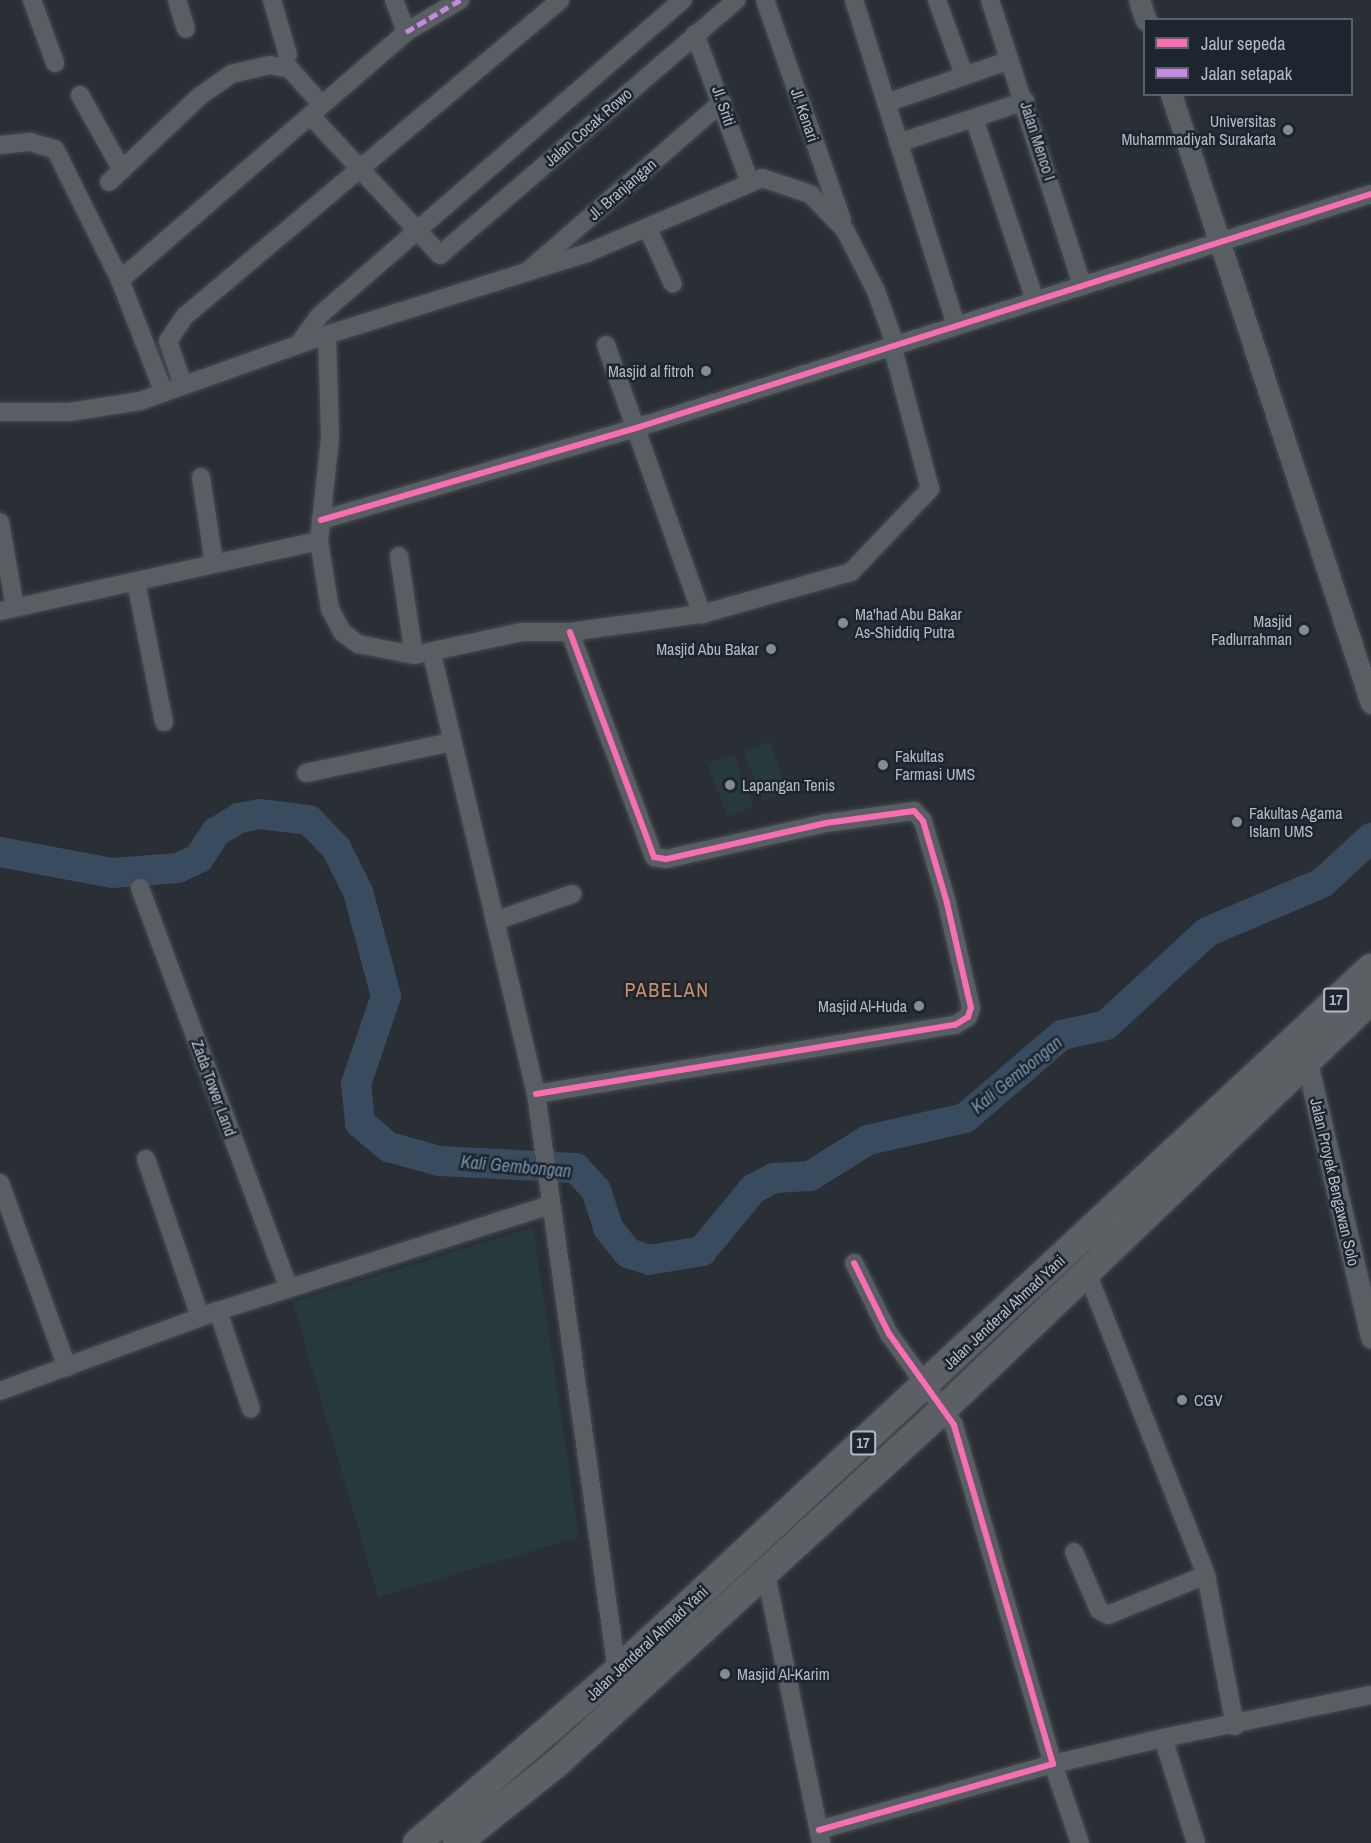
<!DOCTYPE html>
<html>
<head>
<meta charset="utf-8">
<style>
	body { margin:0 }
	#map { position:relative; width:1371px; height:1843px; overflow:hidden; background:#292f35; font-family:"Archivo Narrow",sans-serif }
	div>[style] { position:absolute }
	.green>* { inset:0; background:#273a3b; transform-origin:0 0 }
	.river>* { height:30px; margin:-15px; padding:0 15px; transform-origin:15px; border-radius:15px; background:#394b5e }
	.roads { filter:drop-shadow(0 0 2px #474b50) drop-shadow(0 0 2px #474b50) }
	.minor>* { height:18px; margin:-9px; padding:0 9px; transform-origin:9px; border-radius:9px; background:#595e63 }
	.tertiary>* { height:21px; margin:-10.5px; padding:0 10.5px; transform-origin:10.5px; border-radius:10.5px; background:#595e63 }
	.trunk>* { height:28px; margin:-14px; padding:0 14px; transform-origin:14px; border-radius:14px; background:#5c6064 }
	.quiet>* { height:4.5px; margin-top:-2.25px; transform-origin:0; background:repeating-linear-gradient(90deg,#c787e3 0 9px,transparent 0 13.5px) }
	.cycleway>* { height:6px; margin:-3px; padding:0 3px; transform-origin:3px; border-radius:3px; background:#f96db3 }
	.dots>* { width:16px; height:16px; translate:-50% -50%; box-sizing:border-box; border:3px solid #1d262f; border-radius:50% }
	span { translate:-50% -50%; white-space:nowrap; text-align:center; line-height:1.15; -webkit-text-stroke:5px #1d262f; paint-order:stroke }
	.shield-label span { padding:2px 4px; background:#1d262f; border:2px solid; border-radius:4px; -webkit-text-stroke-width:0 }
	.shield-label { font-size:15px; color:#b3bcc6; font-weight:700 }
	.street-label { font-size:16px; color:#b3bcc6 }
	.poi-label { font-size:16px; color:#b3bcc6 }
	.right { translate:-100% -50%; text-align:right }
	.left { translate:0 -50%; text-align:left }
	.water-label { font-size:18px; color:#768ea8; font-style:italic }
	.quarter-label { font-size:20px; color:#cc8e68; letter-spacing:1.5px }
	.legend { position:absolute; left:1143px; top:18px; width:210px; height:78px; box-sizing:border-box; background:#1d262f; border:2px solid #59626b; margin:0; padding:8px 10px; list-style:none; font-size:18px; color:#b3bcc6 }
	.legend li { display:flex; align-items:center; gap:12px; height:30px }
	.legend b { width:30px; border:2px solid #59626b }
</style>
</head>
<body>
<div id="map">
	<div class="green">
		<div style="left:769px;top:742px;width:53px;height:27px;rotate:69deg"></div>
		<div style="left:734px;top:754px;width:56px;height:28px;rotate:70deg"></div>
		<div style="clip-path:polygon(533px 1227px,579px 1537px,378px 1597px,293px 1302px)"></div>
	</div>
	<div class="river">
		<div style="left:0;top:852px;width:114px;rotate:10.6deg"></div>
		<div style="left:112px;top:873px;width:66px;rotate:-4.3deg"></div>
		<div style="left:178px;top:868px;width:23px;rotate:-25deg"></div>
		<div style="left:199px;top:858px;width:31px;rotate:-57deg"></div>
		<div style="left:216px;top:832px;width:27px;rotate:-31deg"></div>
		<div style="left:239px;top:818px;width:20px;rotate:-11deg"></div>
		<div style="left:259px;top:814px;width:50px;rotate:6.8deg"></div>
		<div style="left:309px;top:820px;width:39px;rotate:46deg"></div>
		<div style="left:336px;top:848px;width:49px;rotate:63.4deg"></div>
		<div style="left:358px;top:892px;width:108px;rotate:74.9deg"></div>
		<div style="left:386px;top:996px;width:93px;rotate:108.8deg"></div>
		<div style="left:356px;top:1084px;width:39px;rotate:84deg"></div>
		<div style="left:360px;top:1123px;width:38px;rotate:40deg"></div>
		<div style="left:389px;top:1147px;width:52px;rotate:15.6deg"></div>
		<div style="left:439px;top:1161px;width:137px;rotate:2.9deg"></div>
		<div style="left:576px;top:1168px;width:30px;rotate:48deg"></div>
		<div style="left:596px;top:1190px;width:40px;rotate:72deg"></div>
		<div style="left:608px;top:1228px;width:32px;rotate:51deg"></div>
		<div style="left:628px;top:1253px;width:22px;rotate:18deg"></div>
		<div style="left:649px;top:1260px;width:54px;rotate:-9.6deg"></div>
		<div style="left:702px;top:1251px;width:80px;rotate:-50.6deg"></div>
		<div style="left:753px;top:1189px;width:24px;rotate:-28deg"></div>
		<div style="left:774px;top:1178px;width:36px;rotate:-3deg"></div>
		<div style="left:810px;top:1176px;width:68px;rotate:-31.8deg"></div>
		<div style="left:868px;top:1140px;width:99px;rotate:-12.8deg"></div>
		<div style="left:965px;top:1118px;width:128px;rotate:-40.6deg"></div>
		<div style="left:1062px;top:1035px;width:45px;rotate:-12.8deg"></div>
		<div style="left:1106px;top:1025px;width:137px;rotate:-42.6deg"></div>
		<div style="left:1207px;top:932px;width:125px;rotate:-23.1deg"></div>
		<div style="left:1322px;top:883px;width:67px;rotate:-42.6deg"></div>
	</div>
	<div class="roads">
		<div class="minor">
			<div style="left:32px;top:0;width:67px;rotate:69.9deg"></div>
			<div style="left:177px;top:0;width:30px;rotate:73deg"></div>
			<div style="left:272px;top:0;width:57px;rotate:73.8deg"></div>
			<div style="left:394px;top:0;width:34px;rotate:69deg"></div>
			<div style="left:765px;top:0;width:233px;rotate:70.7deg"></div>
			<div style="left:854px;top:0;width:341px;rotate:72.6deg"></div>
			<div style="left:937px;top:0;width:80px;rotate:70.2deg"></div>
			<div style="left:990px;top:0;width:299px;rotate:72.1deg"></div>
			<div style="left:695px;top:34px;width:156px;rotate:69.7deg"></div>
			<div style="left:80px;top:95px;width:86px;rotate:60.8deg"></div>
			<div style="left:886px;top:103px;width:131px;rotate:-19.1deg"></div>
			<div style="left:310px;top:115px;width:191px;rotate:47.1deg"></div>
			<div style="left:440px;top:255px;width:391px;rotate:-40.7deg"></div>
			<div style="left:974px;top:118px;width:192px;rotate:71.5deg"></div>
			<div style="left:898px;top:143px;width:134px;rotate:-18.3deg"></div>
			<div style="left:0;top:145px;width:30px;rotate:-6deg"></div>
			<div style="left:30px;top:142px;width:26px;rotate:16deg"></div>
			<div style="left:55px;top:149px;width:146px;rotate:63.6deg"></div>
			<div style="left:120px;top:280px;width:121px;rotate:68.7deg"></div>
			<div style="left:109px;top:182px;width:125px;rotate:-43.4deg"></div>
			<div style="left:200px;top:96px;width:38px;rotate:-35deg"></div>
			<div style="left:231px;top:74px;width:40px;rotate:-13deg"></div>
			<div style="left:270px;top:65px;width:20px;rotate:11deg"></div>
			<div style="left:290px;top:69px;width:48px;rotate:48.4deg"></div>
			<div style="left:648px;top:229px;width:60px;rotate:65.6deg"></div>
			<div style="left:529px;top:270px;width:256px;rotate:-41deg"></div>
			<div style="left:120px;top:280px;width:379px;rotate:-40.9deg"></div>
			<div style="left:406px;top:32px;width:63px;rotate:-30.7deg"></div>
			<div style="left:327px;top:335px;width:103px;rotate:88.3deg"></div>
			<div style="left:330px;top:438px;width:104px;rotate:96.1deg"></div>
			<div style="left:319px;top:541px;width:69px;rotate:80.8deg"></div>
			<div style="left:330px;top:609px;width:26px;rotate:62deg"></div>
			<div style="left:342px;top:632px;width:20px;rotate:37deg"></div>
			<div style="left:358px;top:644px;width:57px;rotate:11.1deg"></div>
			<div style="left:414px;top:655px;width:110px;rotate:-12deg"></div>
			<div style="left:522px;top:632px;width:48px"></div>
			<div style="left:570px;top:632px;width:133px;rotate:-7.8deg"></div>
			<div style="left:702px;top:614px;width:155px;rotate:-15.7deg"></div>
			<div style="left:851px;top:572px;width:115px;rotate:-46.4deg"></div>
			<div style="left:930px;top:489px;width:149px;rotate:-104.8deg"></div>
			<div style="left:298px;top:345px;width:37px;rotate:-54deg"></div>
			<div style="left:320px;top:315px;width:481px;rotate:-41deg"></div>
			<div style="left:606px;top:345px;width:286px;rotate:70.4deg"></div>
			<div style="left:183px;top:385px;width:46px;rotate:-108.8deg"></div>
			<div style="left:168px;top:341px;width:30px;rotate:-56deg"></div>
			<div style="left:185px;top:316px;width:490px;rotate:-40.1deg"></div>
			<div style="left:0;top:412px;width:70px"></div>
			<div style="left:70px;top:412px;width:71px;rotate:-8.9deg"></div>
			<div style="left:140px;top:401px;width:185px;rotate:-19.6deg"></div>
			<div style="left:314px;top:339px;width:286px;rotate:-17.5deg"></div>
			<div style="left:587px;top:253px;width:190px;rotate:-23.2deg"></div>
			<div style="left:762px;top:178px;width:51px;rotate:18.4deg"></div>
			<div style="left:810px;top:194px;width:50px;rotate:45.8deg"></div>
			<div style="left:845px;top:230px;width:68px;rotate:63.1deg"></div>
			<div style="left:876px;top:291px;width:56px;rotate:70.3deg"></div>
			<div style="left:201px;top:477px;width:87px;rotate:81.4deg"></div>
			<div style="left:321px;top:520px;width:331px;rotate:-16.3deg"></div>
			<div style="left:639px;top:427px;width:768px;rotate:-17.66deg"></div>
			<div style="left:0;top:522px;width:87px;rotate:80.1deg"></div>
			<div style="left:399px;top:556px;width:100px;rotate:81.4deg"></div>
			<div style="left:136px;top:582px;width:143px;rotate:78.7deg"></div>
			<div style="left:0;top:611px;width:327px;rotate:-12.4deg"></div>
			<div style="left:432px;top:654px;width:452px;rotate:76.7deg"></div>
			<div style="left:536px;top:1094px;width:590px;rotate:82.01deg"></div>
			<div style="left:306px;top:773px;width:149px;rotate:-12deg"></div>
			<div style="left:140px;top:888px;width:426px;rotate:69.6deg"></div>
			<div style="left:495px;top:921px;width:82px;rotate:-19.3deg"></div>
			<div style="left:536px;top:1094px;width:425px;rotate:-9.4deg"></div>
			<div style="left:955px;top:1025px;width:15px;rotate:-32deg"></div>
			<div style="left:968px;top:1017px;width:9px;rotate:-72deg"></div>
			<div style="left:971px;top:1008px;width:108px;rotate:-102.9deg"></div>
			<div style="left:947px;top:903px;width:85px;rotate:-106.3deg"></div>
			<div style="left:923px;top:821px;width:13px;rotate:-132deg"></div>
			<div style="left:914px;top:811px;width:89px;rotate:172.2deg"></div>
			<div style="left:826px;top:823px;width:164px;rotate:167.3deg"></div>
			<div style="left:666px;top:859px;width:12px;rotate:-171deg"></div>
			<div style="left:654px;top:857px;width:240px;rotate:-110.5deg"></div>
			<div style="left:146px;top:1159px;width:167px;rotate:71.1deg"></div>
			<div style="left:0;top:1183px;width:196px;rotate:70deg"></div>
			<div style="left:1086px;top:1270px;width:328px;rotate:68.5deg"></div>
			<div style="left:218px;top:1311px;width:103px;rotate:71.4deg"></div>
			<div style="left:0;top:1391px;width:232px;rotate:-20.2deg"></div>
			<div style="left:218px;top:1311px;width:349px;rotate:-17.7deg"></div>
			<div style="left:1074px;top:1552px;width:63px;rotate:66.7deg"></div>
			<div style="left:1099px;top:1610px;width:10px;rotate:29deg"></div>
			<div style="left:1108px;top:1615px;width:106px;rotate:-22.2deg"></div>
			<div style="left:1206px;top:1575px;width:154px;rotate:79.1deg"></div>
			<div style="left:765px;top:1569px;width:280px;rotate:78.4deg"></div>
			<div style="left:819px;top:1830px;width:243px;rotate:-15.8deg"></div>
			<div style="left:1053px;top:1764px;width:353px;rotate:-106.3deg"></div>
			<div style="left:954px;top:1425px;width:112px;rotate:-125.5deg"></div>
			<div style="left:889px;top:1334px;width:79px;rotate:-116.2deg"></div>
			<div style="left:1080px;top:1843px;width:83px;rotate:-108.9deg"></div>
			<div style="left:1053px;top:1764px;width:113px;rotate:-13.3deg"></div>
			<div style="left:1196px;top:1843px;width:110px;rotate:-107.4deg"></div>
			<div style="left:1163px;top:1738px;width:212px;rotate:-11.7deg"></div>
		</div>
		<div class="tertiary">
			<div style="left:1139px;top:0;width:21px;rotate:71deg"></div>
			<div style="left:1171px;top:94px;width:641px;rotate:71.82deg"></div>
			<div style="left:1307px;top:1062px;width:283px;rotate:76.9deg"></div>
		</div>
		<div class="trunk">
			<div style="left:417px;top:1843px;width:264px;rotate:-40.7deg"></div>
			<div style="left:617px;top:1671px;width:1031px;rotate:-43deg"></div>
			<div style="left:457px;top:1843px;width:127px;rotate:-38.6deg"></div>
			<div style="left:556px;top:1764px;width:529px;rotate:-42.47deg"></div>
			<div style="left:946px;top:1407px;width:588px;rotate:-43.76deg"></div>
		</div>
	</div>
	<div class="quiet">
		<div style="left:406px;top:32px;width:63px;rotate:-30.7deg"></div>
	</div>
	<div class="cycleway">
		<div style="left:321px;top:520px;width:331px;rotate:-16.3deg"></div>
		<div style="left:639px;top:427px;width:768px;rotate:-17.66deg"></div>
		<div style="left:536px;top:1094px;width:425px;rotate:-9.4deg"></div>
		<div style="left:955px;top:1025px;width:15px;rotate:-32deg"></div>
		<div style="left:968px;top:1017px;width:9px;rotate:-72deg"></div>
		<div style="left:971px;top:1008px;width:108px;rotate:-102.9deg"></div>
		<div style="left:947px;top:903px;width:85px;rotate:-106.3deg"></div>
		<div style="left:923px;top:821px;width:13px;rotate:-132deg"></div>
		<div style="left:914px;top:811px;width:89px;rotate:172.2deg"></div>
		<div style="left:826px;top:823px;width:164px;rotate:167.3deg"></div>
		<div style="left:666px;top:859px;width:12px;rotate:-171deg"></div>
		<div style="left:654px;top:857px;width:240px;rotate:-110.5deg"></div>
		<div style="left:819px;top:1830px;width:243px;rotate:-15.8deg"></div>
		<div style="left:1053px;top:1764px;width:353px;rotate:-106.3deg"></div>
		<div style="left:954px;top:1425px;width:112px;rotate:-125.5deg"></div>
		<div style="left:889px;top:1334px;width:79px;rotate:-116.2deg"></div>
	</div>
	<div class="dots">
		<div style="left:1288px;top:130px;background:#838b93"></div>
		<div style="left:706px;top:371px;background:#838b93"></div>
		<div style="left:843px;top:623px;background:#838b93"></div>
		<div style="left:1304px;top:630px;background:#838b93"></div>
		<div style="left:771px;top:649px;background:#838b93"></div>
		<div style="left:883px;top:765px;background:#838b93"></div>
		<div style="left:730px;top:785px;background:#838b93"></div>
		<div style="left:1237px;top:822px;background:#838b93"></div>
		<div style="left:919px;top:1006px;background:#838b93"></div>
		<div style="left:1182px;top:1400px;background:#838b93"></div>
		<div style="left:725px;top:1674px;background:#838b93"></div>
	</div>
	<div class="shield-label">
		<span style="left:1336px;top:1000px">17</span>
		<span style="left:863px;top:1443px">17</span>
	</div>
	<div class="street-label">
		<span style="left:724px;top:106px;rotate:71deg">Jl. Sriti</span>
		<span style="left:805px;top:115px;rotate:71deg">Jl. Kenari</span>
		<span style="left:588px;top:127px;rotate:-41deg">Jalan Cocak Rowo</span>
		<span style="left:1038px;top:141px;rotate:72deg">Jalan Menco I</span>
		<span style="left:622px;top:189px;rotate:-41deg">Jl. Branjangan</span>
		<span style="left:214px;top:1088px;rotate:70deg">Zada Tower Land</span>
		<span style="left:1335px;top:1182px;rotate:77deg">Jalan Proyek Bengawan Solo</span>
		<span style="left:1004px;top:1312px;rotate:-43deg">Jalan Jenderal Ahmad Yani</span>
		<span style="left:647px;top:1643px;rotate:-43deg">Jalan Jenderal Ahmad Yani</span>
	</div>
	<div class="poi-label">
		<span class="right" style="left:1276px;top:130px">Universitas<br>Muhammadiyah Surakarta</span>
		<span class="right" style="left:694px;top:371px">Masjid al fitroh</span>
		<span class="left" style="left:855px;top:623px">Ma'had Abu Bakar<br>As-Shiddiq Putra</span>
		<span class="right" style="left:1292px;top:630px">Masjid<br>Fadlurrahman</span>
		<span class="right" style="left:759px;top:649px">Masjid Abu Bakar</span>
		<span class="left" style="left:895px;top:765px">Fakultas<br>Farmasi UMS</span>
		<span class="left" style="left:742px;top:785px">Lapangan Tenis</span>
		<span class="left" style="left:1249px;top:822px">Fakultas Agama<br>Islam UMS</span>
		<span class="right" style="left:907px;top:1006px">Masjid Al-Huda</span>
		<span class="left" style="left:1194px;top:1400px">CGV</span>
		<span class="left" style="left:737px;top:1674px">Masjid Al-Karim</span>
	</div>
	<div class="water-label">
		<span style="left:1017px;top:1075px;rotate:-39deg">Kali Gembongan</span>
		<span style="left:516px;top:1167px;rotate:5deg">Kali Gembongan</span>
	</div>
	<div class="quarter-label">
		<span style="left:667px;top:989px">PABELAN</span>
	</div>
	<ul class="legend">
	<li><b style="height:8px;background:#f96db3"></b>Jalur sepeda</li>
	<li><b style="height:8px;background:#c787e3"></b>Jalan setapak</li>
	</ul>
</div>
</body>
</html>
